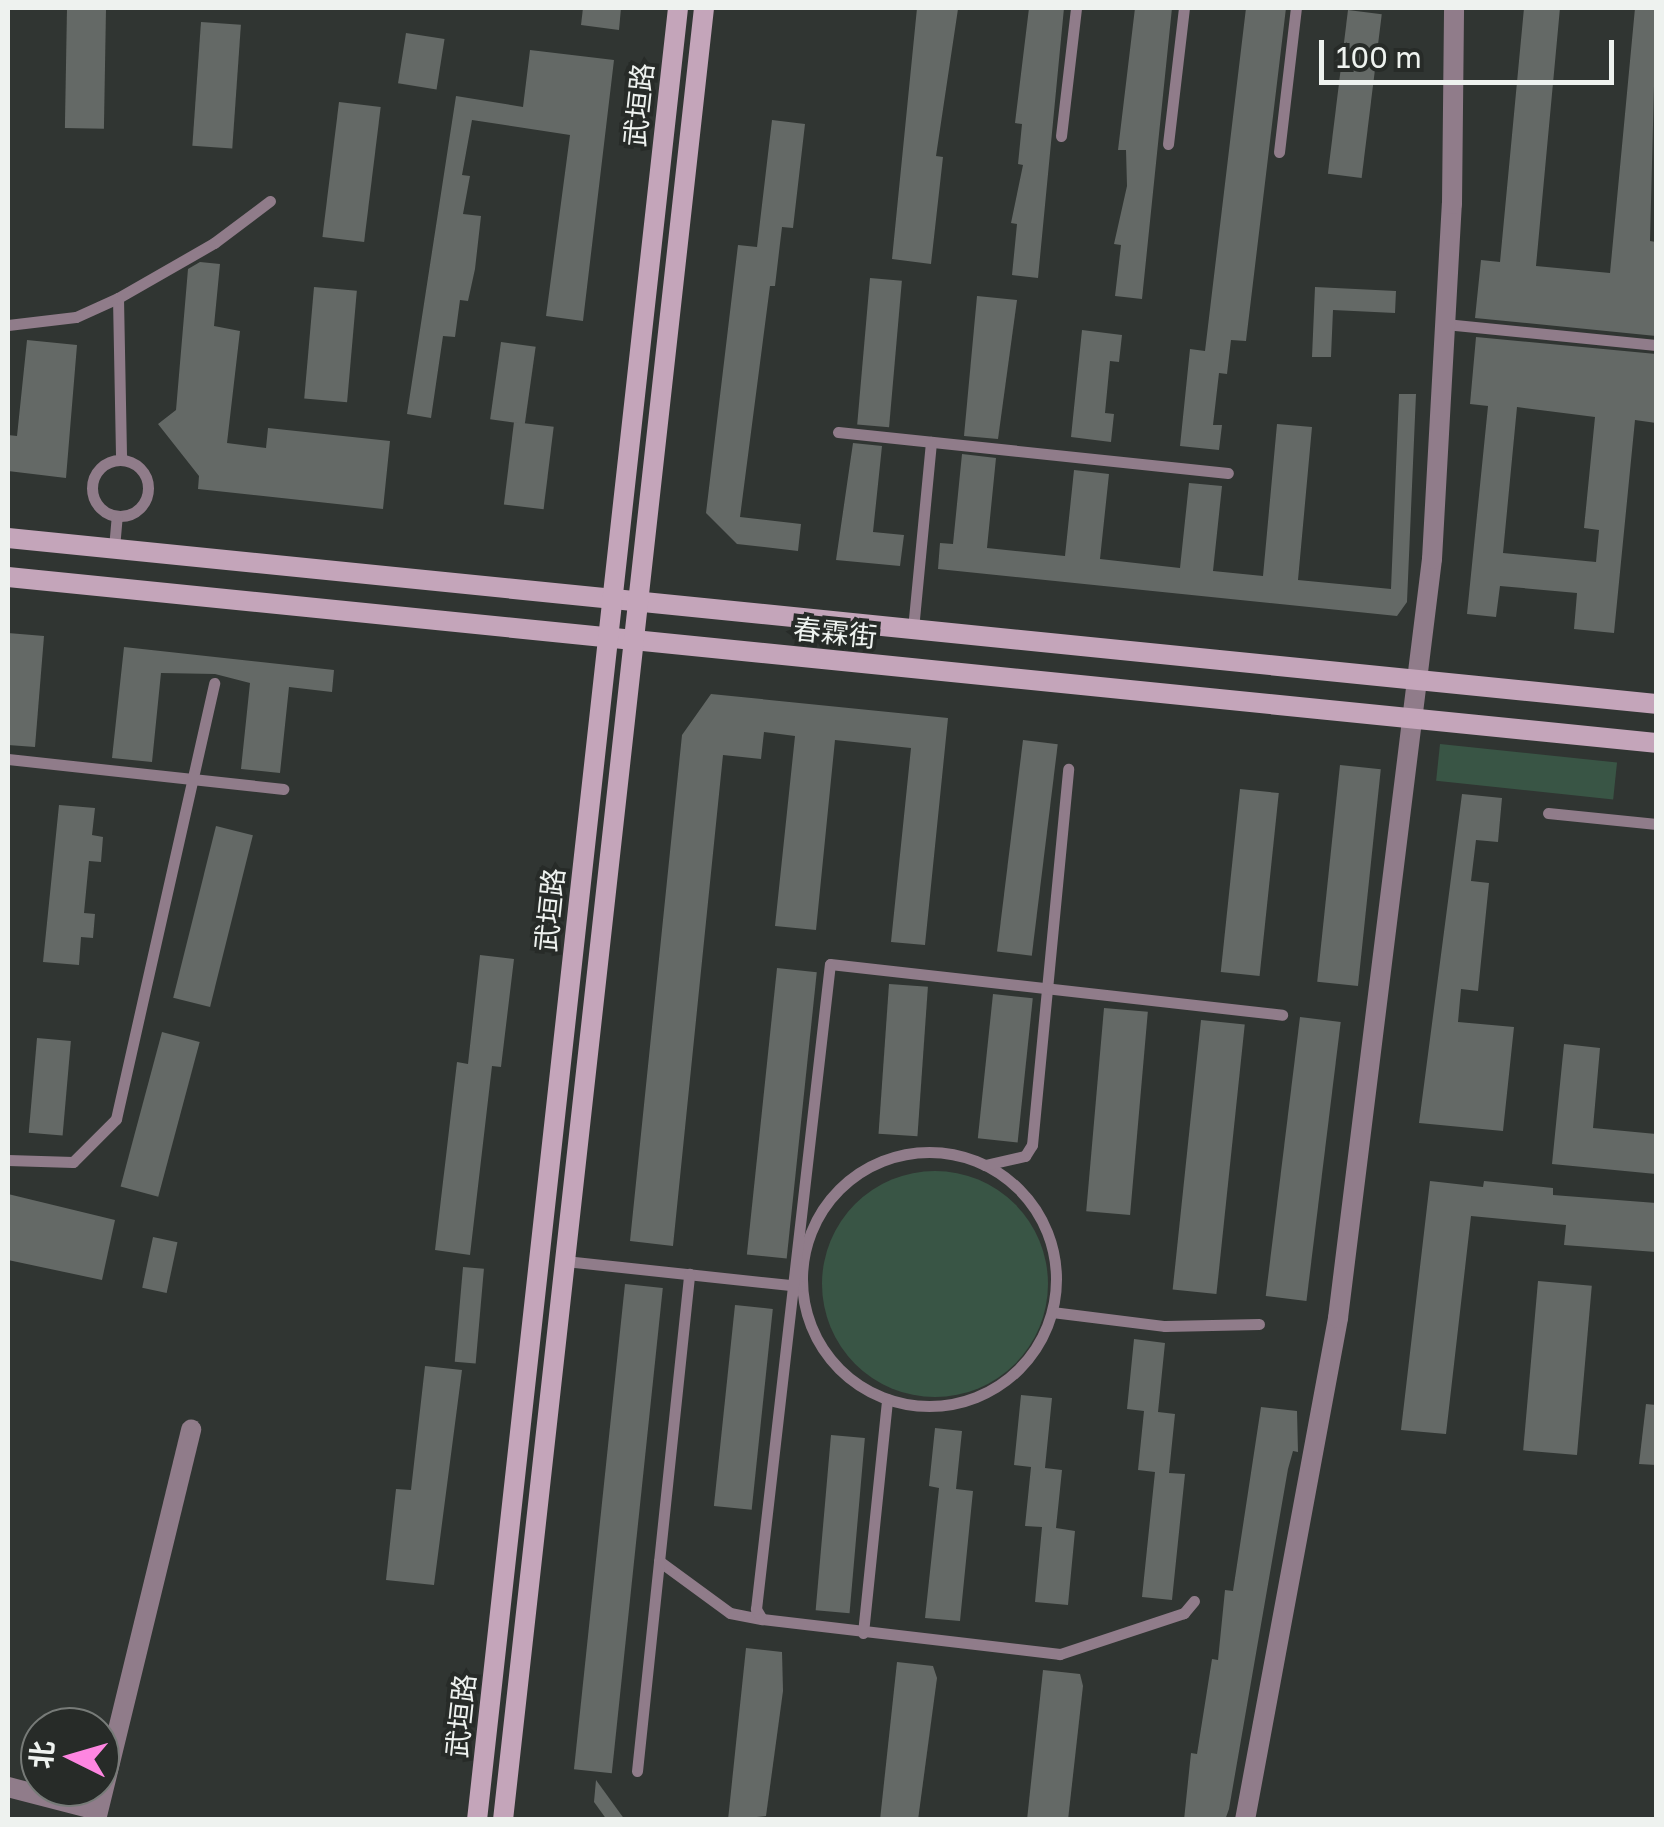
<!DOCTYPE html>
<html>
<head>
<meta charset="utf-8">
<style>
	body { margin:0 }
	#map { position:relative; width:1664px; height:1827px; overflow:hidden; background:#303532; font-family:"Golos Text","Noto Sans SC",sans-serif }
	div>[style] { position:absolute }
	.green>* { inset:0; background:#395545; transform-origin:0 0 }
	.round { border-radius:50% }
	.building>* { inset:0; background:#646966; transform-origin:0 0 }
	.service>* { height:11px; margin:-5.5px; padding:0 5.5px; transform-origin:5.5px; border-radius:5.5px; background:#907c8a }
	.service>.ring { margin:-5.5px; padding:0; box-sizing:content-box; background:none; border:11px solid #907c8a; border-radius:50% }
	.minor>* { height:20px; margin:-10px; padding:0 10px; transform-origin:10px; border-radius:10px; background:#907c8a }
	.tertiary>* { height:20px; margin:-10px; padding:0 10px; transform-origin:10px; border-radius:10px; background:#907c8a }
	.secondary>* { height:20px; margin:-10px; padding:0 10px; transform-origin:10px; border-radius:10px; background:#c4a5ba }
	span { translate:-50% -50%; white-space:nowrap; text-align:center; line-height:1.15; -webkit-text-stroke:8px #272b28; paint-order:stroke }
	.street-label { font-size:28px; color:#eef2ef }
	.frame { position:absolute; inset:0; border:10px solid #eef2ef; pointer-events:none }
	.north { position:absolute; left:20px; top:1707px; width:100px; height:100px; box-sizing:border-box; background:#272b28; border:2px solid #777b78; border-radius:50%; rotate:275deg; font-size:28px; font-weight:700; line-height:40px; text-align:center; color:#eef2ef }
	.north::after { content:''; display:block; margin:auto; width:35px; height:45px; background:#fe86e1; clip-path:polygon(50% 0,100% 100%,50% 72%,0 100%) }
	.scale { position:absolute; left:1319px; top:40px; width:295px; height:45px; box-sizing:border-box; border:5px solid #eef2ef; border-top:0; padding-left:12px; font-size:30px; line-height:35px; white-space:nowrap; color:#eef2ef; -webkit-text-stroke:8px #272b28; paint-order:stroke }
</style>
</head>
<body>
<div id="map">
	<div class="green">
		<div style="left:1440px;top:744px;width:178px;height:37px;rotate:6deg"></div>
		<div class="round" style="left:822px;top:1171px;width:226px;height:226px"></div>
	</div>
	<div class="building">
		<div style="left:67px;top:8px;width:39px;height:120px;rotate:1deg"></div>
		<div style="clip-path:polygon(583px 8px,621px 8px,619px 30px,581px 25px)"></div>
		<div style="clip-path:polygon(917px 8px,958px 9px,936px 156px,943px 157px,931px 264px,892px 259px)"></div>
		<div style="clip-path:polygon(1029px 8px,1064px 8px,1038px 278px,1012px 275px,1017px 224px,1011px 223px,1023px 165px,1018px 164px,1022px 124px,1015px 123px)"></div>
		<div style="clip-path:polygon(1135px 8px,1172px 8px,1142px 299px,1115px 296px,1121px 245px,1114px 244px,1127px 186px,1126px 150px,1118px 150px)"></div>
		<div style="clip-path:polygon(1246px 8px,1286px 8px,1246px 341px,1231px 340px,1227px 374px,1219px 373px,1213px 425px,1222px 425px,1219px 450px,1180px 446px,1190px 349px,1205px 351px)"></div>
		<div style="clip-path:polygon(1524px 8px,1560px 8px,1536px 266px,1610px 273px,1635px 8px,1656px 8px,1650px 241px,1656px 242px,1656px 336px,1475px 318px,1481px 260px,1500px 262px)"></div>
		<div style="left:1348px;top:10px;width:34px;height:165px;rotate:7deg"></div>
		<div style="left:201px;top:22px;width:40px;height:124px;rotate:4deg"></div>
		<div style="left:406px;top:33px;width:39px;height:51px;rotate:9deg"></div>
		<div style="clip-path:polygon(530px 50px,614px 60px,583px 321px,546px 316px,570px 135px,472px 120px,462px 175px,470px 176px,463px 214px,481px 216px,475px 269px,468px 301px,460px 300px,455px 337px,443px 336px,431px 418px,407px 414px,456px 96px,523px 107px)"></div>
		<div style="left:339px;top:102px;width:42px;height:136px;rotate:7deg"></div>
		<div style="clip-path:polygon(772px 120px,805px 124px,793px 228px,782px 227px,775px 286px,770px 286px,740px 517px,801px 524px,798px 551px,737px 544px,706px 513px,738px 245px,757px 247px)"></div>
		<div style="clip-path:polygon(200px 262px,220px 264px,214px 326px,240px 331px,227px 443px,266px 448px,268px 428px,390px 441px,383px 509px,198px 489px,199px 476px,158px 424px,176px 410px,188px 269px)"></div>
		<div style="left:870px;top:278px;width:32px;height:147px;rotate:5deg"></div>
		<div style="left:314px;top:287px;width:43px;height:112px;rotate:5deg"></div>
		<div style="clip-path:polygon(1315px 287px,1396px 291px,1395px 313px,1333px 310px,1331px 357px,1312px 357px)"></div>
		<div style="clip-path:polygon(977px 296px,1017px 300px,998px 439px,964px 436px)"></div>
		<div style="clip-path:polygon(1082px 330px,1122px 335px,1119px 362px,1110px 361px,1105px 413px,1114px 414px,1111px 442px,1071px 437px)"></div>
		<div style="clip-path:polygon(evenodd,1476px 337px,1656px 354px,1656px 423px,1635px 420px,1614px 633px,1574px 629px,1577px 593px,1500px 586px,1496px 617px,1467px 614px,1488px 406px,1470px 404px,1476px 337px,1517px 407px,1595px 417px,1584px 528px,1599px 530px,1596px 562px,1503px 553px,1517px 407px)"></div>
		<div style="clip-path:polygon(27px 340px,77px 345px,66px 478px,8px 471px,8px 435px,17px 436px)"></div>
		<div style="left:501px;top:342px;width:35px;height:78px;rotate:8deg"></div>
		<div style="clip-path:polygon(1399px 394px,1416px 394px,1407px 602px,1397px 616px,938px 569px,940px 543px,953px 544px,962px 454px,996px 458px,987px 548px,1065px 556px,1074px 470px,1109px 474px,1100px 559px,1180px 568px,1189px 483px,1222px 486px,1213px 571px,1263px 576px,1277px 424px,1312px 427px,1298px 580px,1391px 589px)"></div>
		<div style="left:514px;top:422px;width:40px;height:83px;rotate:7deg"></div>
		<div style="clip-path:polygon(853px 443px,882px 446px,873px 532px,904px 535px,900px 566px,836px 560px)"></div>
		<div style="clip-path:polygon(8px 633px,44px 636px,35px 747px,8px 745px)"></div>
		<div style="clip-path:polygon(124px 647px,334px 670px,332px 692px,289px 687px,280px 773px,241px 769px,250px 683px,215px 674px,161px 673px,152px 762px,112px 758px)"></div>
		<div style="clip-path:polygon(711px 694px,948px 718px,925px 945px,891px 942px,911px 748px,835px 740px,816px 930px,775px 926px,795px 736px,764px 732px,761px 759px,723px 755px,673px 1246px,630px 1241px,682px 735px)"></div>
		<div style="left:1023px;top:740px;width:35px;height:213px;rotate:7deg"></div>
		<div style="left:1340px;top:765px;width:41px;height:218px;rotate:6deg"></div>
		<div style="left:1240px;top:789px;width:39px;height:184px;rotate:6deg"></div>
		<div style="clip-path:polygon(1462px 794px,1502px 798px,1498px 842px,1476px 840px,1471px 881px,1489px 883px,1478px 991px,1461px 989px,1458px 1022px,1514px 1027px,1503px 1131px,1419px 1123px)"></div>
		<div style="clip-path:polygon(59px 805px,95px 808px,92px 835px,103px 837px,101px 862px,89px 861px,84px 913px,95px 914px,93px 938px,81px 937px,79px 965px,43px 962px)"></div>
		<div style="left:216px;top:826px;width:38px;height:177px;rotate:14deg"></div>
		<div style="clip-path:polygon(480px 955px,514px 959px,501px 1067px,492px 1066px,470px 1255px,435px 1250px,457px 1062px,468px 1064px)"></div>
		<div style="left:777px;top:968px;width:40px;height:288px;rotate:6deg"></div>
		<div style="left:889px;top:984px;width:39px;height:150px;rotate:4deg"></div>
		<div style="left:993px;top:994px;width:40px;height:145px;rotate:6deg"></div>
		<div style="left:1104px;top:1008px;width:44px;height:204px;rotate:5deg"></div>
		<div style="left:1300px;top:1017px;width:41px;height:281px;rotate:7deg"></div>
		<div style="left:1201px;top:1020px;width:44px;height:271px;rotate:6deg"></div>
		<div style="left:162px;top:1032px;width:39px;height:160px;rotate:15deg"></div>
		<div style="left:37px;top:1038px;width:34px;height:95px;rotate:5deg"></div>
		<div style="clip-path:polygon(1564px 1044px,1600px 1048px,1593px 1128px,1656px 1134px,1656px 1174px,1552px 1164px)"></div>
		<div style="clip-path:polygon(1430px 1181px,1483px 1187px,1484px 1181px,1553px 1188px,1553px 1195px,1656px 1203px,1656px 1252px,1564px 1245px,1566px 1225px,1471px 1216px,1446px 1434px,1401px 1430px)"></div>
		<div style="clip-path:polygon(8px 1194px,115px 1220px,102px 1280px,8px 1260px)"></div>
		<div style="left:153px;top:1237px;width:25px;height:52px;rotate:12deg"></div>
		<div style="left:463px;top:1267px;width:21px;height:95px;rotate:5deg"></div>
		<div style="left:1538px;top:1281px;width:54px;height:170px;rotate:5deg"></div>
		<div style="left:625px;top:1284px;width:38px;height:488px;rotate:6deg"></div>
		<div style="left:735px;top:1305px;width:38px;height:202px;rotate:6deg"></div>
		<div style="clip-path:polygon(1134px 1339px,1165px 1343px,1158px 1412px,1175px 1414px,1169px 1473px,1185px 1474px,1172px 1600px,1142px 1597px,1155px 1472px,1138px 1470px,1144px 1411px,1127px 1409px)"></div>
		<div style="clip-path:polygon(425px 1366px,462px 1370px,434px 1585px,386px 1580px,396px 1489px,411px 1490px)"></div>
		<div style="clip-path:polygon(1021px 1395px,1052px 1398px,1045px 1468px,1062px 1470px,1056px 1528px,1075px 1531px,1068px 1605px,1035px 1602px,1042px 1527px,1025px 1526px,1031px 1467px,1014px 1465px)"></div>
		<div style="clip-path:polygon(1646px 1404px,1656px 1405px,1656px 1465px,1639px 1464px)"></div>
		<div style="clip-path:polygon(1261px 1407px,1297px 1411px,1298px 1452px,1293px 1451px,1288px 1469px,1229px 1809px,1225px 1820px,1184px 1820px,1191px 1753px,1197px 1754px,1212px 1659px,1218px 1660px,1225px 1590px,1233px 1591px)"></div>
		<div style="clip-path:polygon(935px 1428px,962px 1431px,956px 1489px,973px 1491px,960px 1621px,925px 1618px,939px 1488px,929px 1486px)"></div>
		<div style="left:831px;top:1435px;width:34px;height:176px;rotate:5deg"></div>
		<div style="clip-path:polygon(746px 1648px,782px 1652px,783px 1691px,766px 1816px,728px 1820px)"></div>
		<div style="clip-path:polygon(897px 1662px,933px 1666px,937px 1678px,918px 1820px,880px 1820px)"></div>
		<div style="clip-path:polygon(1043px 1670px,1080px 1674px,1083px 1686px,1068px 1820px,1027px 1820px)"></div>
		<div style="clip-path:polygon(596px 1780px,625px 1820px,607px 1820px,594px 1802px)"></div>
	</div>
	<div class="service">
		<div style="left:1061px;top:136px;width:129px;rotate:-83.3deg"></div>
		<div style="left:1168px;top:144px;width:137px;rotate:-83.3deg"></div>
		<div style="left:1279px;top:152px;width:145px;rotate:-83.3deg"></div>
		<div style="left:118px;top:298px;width:161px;rotate:88.9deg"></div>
		<div style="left:1445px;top:324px;width:212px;rotate:5.7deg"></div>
		<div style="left:8px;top:325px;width:68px;rotate:-6.7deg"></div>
		<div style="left:76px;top:317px;width:46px;rotate:-24.3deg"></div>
		<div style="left:118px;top:298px;width:111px;rotate:-29.8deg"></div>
		<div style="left:214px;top:243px;width:70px;rotate:-36.9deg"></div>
		<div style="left:838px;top:432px;width:392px;rotate:6deg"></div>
		<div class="ring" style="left:92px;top:460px;width:45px;height:45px"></div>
		<div style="left:114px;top:548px;width:32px;rotate:-85deg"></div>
		<div style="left:913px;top:629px;width:188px;rotate:-84.5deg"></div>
		<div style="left:8px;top:759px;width:277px;rotate:6.2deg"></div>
		<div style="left:1548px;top:813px;width:109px;rotate:5.8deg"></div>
		<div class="ring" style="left:802px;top:1152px;width:243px;height:243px"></div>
		<div style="left:8px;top:1160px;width:65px;rotate:1.8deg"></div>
		<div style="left:73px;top:1162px;width:61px;rotate:-45deg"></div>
		<div style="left:116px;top:1119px;width:447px;rotate:-77.3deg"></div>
		<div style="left:985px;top:1165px;width:41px;rotate:-12.7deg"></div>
		<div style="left:1025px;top:1156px;width:13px;rotate:-58deg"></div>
		<div style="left:1032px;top:1145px;width:378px;rotate:-84.5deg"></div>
		<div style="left:565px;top:1261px;width:236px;rotate:6.1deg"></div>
		<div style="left:1052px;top:1312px;width:114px;rotate:7.1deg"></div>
		<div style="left:1165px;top:1326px;width:94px;rotate:-1.2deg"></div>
		<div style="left:659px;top:1561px;width:88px;rotate:36.2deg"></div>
		<div style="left:730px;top:1613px;width:33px;rotate:11deg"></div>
		<div style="left:1194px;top:1601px;width:16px;rotate:130deg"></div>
		<div style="left:1184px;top:1613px;width:131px;rotate:161.7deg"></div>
		<div style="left:1060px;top:1654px;width:300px;rotate:-173.3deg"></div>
		<div style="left:762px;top:1619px;width:12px;rotate:-121deg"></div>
		<div style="left:756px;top:1609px;width:649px;rotate:-83.46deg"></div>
		<div style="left:830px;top:964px;width:455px;rotate:6.4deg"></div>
		<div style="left:863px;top:1633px;width:235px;rotate:-84.1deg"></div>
		<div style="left:637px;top:1771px;width:500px;rotate:-84deg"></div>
	</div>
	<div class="minor">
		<div style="left:8px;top:1787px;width:92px;rotate:14.5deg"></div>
		<div style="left:96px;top:1820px;width:402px;rotate:-76.3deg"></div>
	</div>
	<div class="tertiary">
		<div style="left:1245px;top:1820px;width:511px;rotate:-79.5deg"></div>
		<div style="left:1338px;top:1318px;width:765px;rotate:-82.94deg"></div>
		<div style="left:1432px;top:559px;width:356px;rotate:-86.8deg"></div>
		<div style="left:1452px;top:204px;width:196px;rotate:-89.4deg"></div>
	</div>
	<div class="secondary">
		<div style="left:8px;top:538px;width:1656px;rotate:5.75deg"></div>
		<div style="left:8px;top:577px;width:1656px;rotate:5.75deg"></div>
		<div style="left:477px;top:1820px;width:1823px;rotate:-83.67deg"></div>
		<div style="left:503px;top:1820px;width:1823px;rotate:-83.67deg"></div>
	</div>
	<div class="street-label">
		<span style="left:639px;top:105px;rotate:-84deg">武垣路</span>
		<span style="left:835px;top:633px;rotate:6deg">春霖街</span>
		<span style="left:550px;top:910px;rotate:-84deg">武垣路</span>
		<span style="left:461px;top:1716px;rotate:-84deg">武垣路</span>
	</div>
	<div class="frame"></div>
	<div class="north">北</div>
	<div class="scale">100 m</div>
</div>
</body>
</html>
